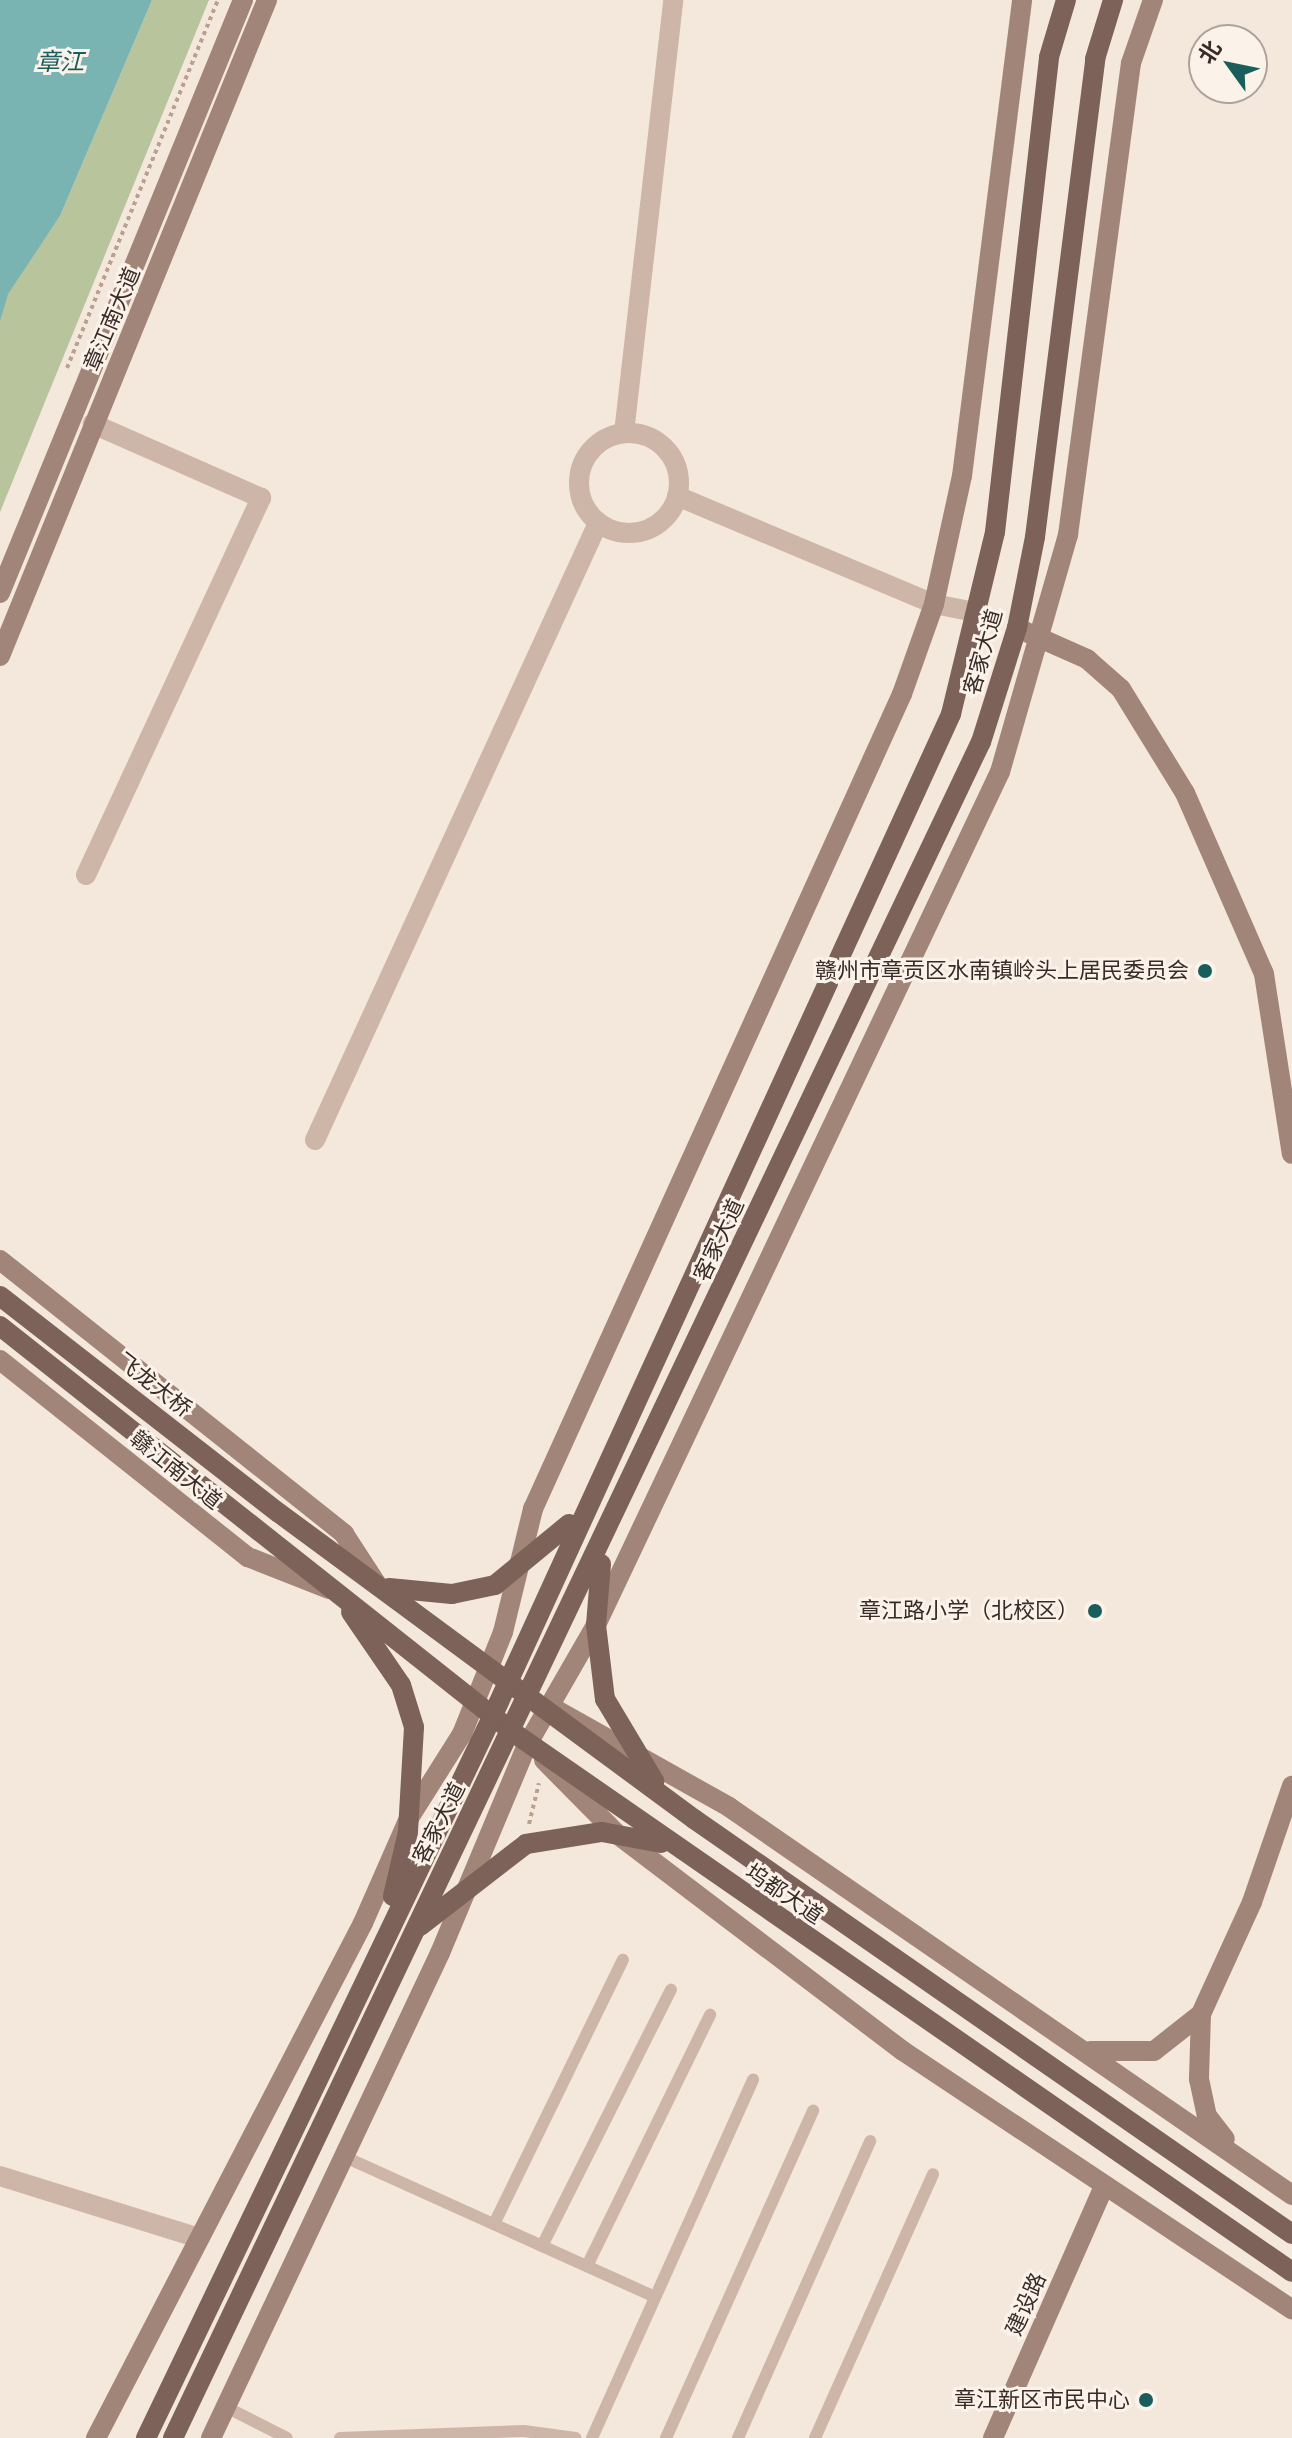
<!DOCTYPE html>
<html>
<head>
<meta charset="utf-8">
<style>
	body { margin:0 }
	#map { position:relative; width:1292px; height:2438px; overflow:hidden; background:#f4e7dc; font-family:Jost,"Noto Sans SC",sans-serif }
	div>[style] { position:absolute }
	.green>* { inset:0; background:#b8c49b }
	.water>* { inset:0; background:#79b3b2 }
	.path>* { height:4px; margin-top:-2px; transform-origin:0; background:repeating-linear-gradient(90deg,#b9a091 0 4px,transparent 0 8px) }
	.lane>* { height:12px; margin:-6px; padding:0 6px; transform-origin:6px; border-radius:6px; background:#cdb6a7 }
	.street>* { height:20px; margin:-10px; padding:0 10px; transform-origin:10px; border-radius:10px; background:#cdb6a7 }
	.street>.ring { margin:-10px; padding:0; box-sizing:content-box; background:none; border:20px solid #cdb6a7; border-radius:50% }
	.secondary>* { height:20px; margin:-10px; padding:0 10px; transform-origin:10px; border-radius:10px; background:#a18578 }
	.primary>* { height:20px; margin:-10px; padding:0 10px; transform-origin:10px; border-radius:10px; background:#7c6258 }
	.dots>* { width:22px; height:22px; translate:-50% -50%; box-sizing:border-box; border:4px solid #fbf2e9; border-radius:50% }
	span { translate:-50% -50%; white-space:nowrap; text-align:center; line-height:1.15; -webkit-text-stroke:6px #fbf2e9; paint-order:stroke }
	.street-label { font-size:22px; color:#392c28 }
	.poi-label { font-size:22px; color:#392c28 }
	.right { translate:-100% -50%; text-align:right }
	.water-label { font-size:24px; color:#1a5d5d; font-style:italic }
	.north { position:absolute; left:1188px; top:24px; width:80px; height:80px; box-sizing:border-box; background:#fbf2e9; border:2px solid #ada39c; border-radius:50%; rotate:303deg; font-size:22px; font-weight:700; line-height:32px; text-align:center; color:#392c28 }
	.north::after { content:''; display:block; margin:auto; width:28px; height:36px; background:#1a5d5d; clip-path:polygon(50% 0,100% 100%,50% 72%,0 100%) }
</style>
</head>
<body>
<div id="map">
	<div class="green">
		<div style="clip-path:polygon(152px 0,209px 0,0 512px,0 322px,7px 294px,60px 216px)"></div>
	</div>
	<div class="water">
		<div style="clip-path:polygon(0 0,152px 0,60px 216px,8px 294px,0 322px)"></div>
	</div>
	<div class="path">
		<div style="left:67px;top:368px;width:398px;rotate:-67.7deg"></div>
		<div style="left:529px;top:1824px;width:42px;rotate:-76.3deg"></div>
	</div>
	<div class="lane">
		<div style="left:345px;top:2157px;width:338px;rotate:24.3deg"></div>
		<div style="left:494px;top:2224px;width:294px;rotate:-64deg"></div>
		<div style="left:542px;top:2246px;width:287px;rotate:-63.3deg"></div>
		<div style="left:587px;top:2266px;width:280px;rotate:-63.9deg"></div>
		<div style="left:226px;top:2407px;width:68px;rotate:26.9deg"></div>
		<div style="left:340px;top:2438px;width:184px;rotate:-2.2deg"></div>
		<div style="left:524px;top:2431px;width:52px;rotate:7.7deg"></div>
		<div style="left:592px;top:2438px;width:393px;rotate:-65.8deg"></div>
		<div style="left:666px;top:2438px;width:359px;rotate:-65.8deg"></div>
		<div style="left:738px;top:2438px;width:325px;rotate:-66deg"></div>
		<div style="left:815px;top:2438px;width:289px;rotate:-65.9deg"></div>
	</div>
	<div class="street">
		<div class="ring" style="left:579px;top:433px;width:80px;height:80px"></div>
		<div style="left:624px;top:433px;width:436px;rotate:-83.5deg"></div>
		<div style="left:677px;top:496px;width:279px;rotate:22.8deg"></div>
		<div style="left:934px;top:604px;width:47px;rotate:11.1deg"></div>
		<div style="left:86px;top:875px;width:416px;rotate:-65.1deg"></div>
		<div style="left:261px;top:498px;width:184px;rotate:-156.2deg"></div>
		<div style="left:315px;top:1140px;width:679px;rotate:-65.36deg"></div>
		<div style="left:0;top:2176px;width:208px;rotate:17.3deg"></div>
	</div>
	<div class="secondary">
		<div style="left:0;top:593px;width:641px;rotate:-67.72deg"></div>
		<div style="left:1017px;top:628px;width:77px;rotate:23.9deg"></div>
		<div style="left:1087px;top:659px;width:45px;rotate:41.4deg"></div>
		<div style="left:1121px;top:689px;width:122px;rotate:58.4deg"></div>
		<div style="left:1185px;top:793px;width:197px;rotate:66.4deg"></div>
		<div style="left:1264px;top:974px;width:182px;rotate:81.2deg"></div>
		<div style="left:0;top:656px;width:708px;rotate:-67.85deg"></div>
		<div style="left:0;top:1260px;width:440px;rotate:38.5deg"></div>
		<div style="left:344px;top:1534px;width:59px;rotate:56.9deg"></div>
		<div style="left:0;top:1360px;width:317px;rotate:38.5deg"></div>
		<div style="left:248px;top:1557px;width:87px;rotate:21.6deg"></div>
		<div style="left:551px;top:1707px;width:204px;rotate:29.3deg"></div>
		<div style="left:729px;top:1807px;width:684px;rotate:34.57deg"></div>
		<div style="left:544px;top:1760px;width:104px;rotate:45.4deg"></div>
		<div style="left:617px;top:1834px;width:359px;rotate:37.2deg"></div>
		<div style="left:903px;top:2051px;width:467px;rotate:33.6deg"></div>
		<div style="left:1201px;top:2014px;width:123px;rotate:-65.5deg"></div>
		<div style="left:1252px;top:1902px;width:123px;rotate:-71deg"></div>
		<div style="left:1090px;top:2051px;width:64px"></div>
		<div style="left:1154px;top:2051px;width:60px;rotate:-38.2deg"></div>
		<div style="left:1201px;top:2014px;width:65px;rotate:91.8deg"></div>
		<div style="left:1199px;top:2079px;width:38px;rotate:78deg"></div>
		<div style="left:1207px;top:2116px;width:29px;rotate:52deg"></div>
		<div style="left:96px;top:2438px;width:580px;rotate:-62.6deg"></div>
		<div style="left:363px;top:1923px;width:115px;rotate:-66.3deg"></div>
		<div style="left:409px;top:1818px;width:99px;rotate:-57.8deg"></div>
		<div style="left:462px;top:1734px;width:110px;rotate:-68.1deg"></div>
		<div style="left:503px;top:1632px;width:127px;rotate:-76.3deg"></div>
		<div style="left:533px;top:1509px;width:895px;rotate:-65.64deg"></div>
		<div style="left:902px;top:694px;width:96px;rotate:-70.4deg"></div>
		<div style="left:934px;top:604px;width:131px;rotate:-77.7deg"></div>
		<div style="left:962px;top:476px;width:480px;rotate:-82.8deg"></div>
		<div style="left:211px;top:2438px;width:536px;rotate:-64.72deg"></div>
		<div style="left:440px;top:1953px;width:225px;rotate:-67.3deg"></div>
		<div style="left:527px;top:1745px;width:138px;rotate:-60.1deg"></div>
		<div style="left:596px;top:1625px;width:944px;rotate:-64.66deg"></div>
		<div style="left:1000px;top:772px;width:247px;rotate:-74deg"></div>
		<div style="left:1068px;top:535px;width:476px;rotate:-82.4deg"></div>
		<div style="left:1131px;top:63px;width:67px;rotate:-70.8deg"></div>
		<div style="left:993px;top:2438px;width:272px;rotate:-66.2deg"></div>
	</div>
	<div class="primary">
		<div style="left:0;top:1296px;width:353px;rotate:37.9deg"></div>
		<div style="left:279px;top:1513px;width:516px;rotate:36.4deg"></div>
		<div style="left:694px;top:1819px;width:728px;rotate:34.76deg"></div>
		<div style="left:0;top:1326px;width:656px;rotate:38.37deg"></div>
		<div style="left:514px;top:1733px;width:946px;rotate:34.71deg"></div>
		<div style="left:601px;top:1564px;width:61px;rotate:94.7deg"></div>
		<div style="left:596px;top:1625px;width:75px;rotate:83.1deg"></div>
		<div style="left:605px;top:1699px;width:96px;rotate:59.1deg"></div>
		<div style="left:389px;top:1588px;width:63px;rotate:5.4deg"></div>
		<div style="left:452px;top:1594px;width:44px;rotate:-11.8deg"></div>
		<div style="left:495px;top:1585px;width:96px;rotate:-39.5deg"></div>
		<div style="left:351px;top:1612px;width:88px;rotate:55.6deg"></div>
		<div style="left:401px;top:1685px;width:44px;rotate:72.8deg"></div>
		<div style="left:414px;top:1727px;width:105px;rotate:93.3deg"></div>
		<div style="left:408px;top:1832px;width:66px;rotate:103.2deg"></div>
		<div style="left:420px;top:1926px;width:134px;rotate:-37.7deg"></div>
		<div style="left:526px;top:1844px;width:77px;rotate:-9deg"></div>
		<div style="left:602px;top:1832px;width:60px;rotate:10.6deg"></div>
		<div style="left:146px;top:2438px;width:802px;rotate:-64.36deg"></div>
		<div style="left:493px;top:1715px;width:1101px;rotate:-65.41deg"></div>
		<div style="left:951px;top:714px;width:187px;rotate:-76.4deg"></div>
		<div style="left:995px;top:532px;width:478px;rotate:-83.5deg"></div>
		<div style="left:1049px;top:57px;width:59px;rotate:-73.4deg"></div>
		<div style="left:173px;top:2438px;width:1879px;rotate:-64.53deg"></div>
		<div style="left:981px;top:742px;width:120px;rotate:-72.5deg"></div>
		<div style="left:1017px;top:628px;width:93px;rotate:-78.8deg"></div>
		<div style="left:1035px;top:537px;width:482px;rotate:-82.8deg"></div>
		<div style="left:1095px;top:59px;width:62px;rotate:-73deg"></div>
	</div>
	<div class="dots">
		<div style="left:1205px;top:971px;background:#1a5d5d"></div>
		<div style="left:1095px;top:1611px;background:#1a5d5d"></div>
		<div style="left:1146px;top:2400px;background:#1a5d5d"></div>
	</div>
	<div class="street-label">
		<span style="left:112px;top:319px;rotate:-67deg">章江南大道</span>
		<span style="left:983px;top:652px;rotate:-74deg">客家大道</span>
		<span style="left:719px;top:1240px;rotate:-65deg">客家大道</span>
		<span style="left:154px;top:1385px;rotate:38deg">飞龙大桥</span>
		<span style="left:176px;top:1470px;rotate:39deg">赣江南大道</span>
		<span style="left:439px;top:1823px;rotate:-63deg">客家大道</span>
		<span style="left:784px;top:1894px;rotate:34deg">坞都大道</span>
		<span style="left:1026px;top:2304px;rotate:-66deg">建设路</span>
	</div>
	<div class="poi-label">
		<span class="right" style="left:1189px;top:971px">赣州市章贡区水南镇岭头上居民委员会</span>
		<span class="right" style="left:1079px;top:1611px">章江路小学（北校区）</span>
		<span class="right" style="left:1130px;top:2400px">章江新区市民中心</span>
	</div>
	<div class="water-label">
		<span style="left:60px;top:62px">章江</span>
	</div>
	<div class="north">北</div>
</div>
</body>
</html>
